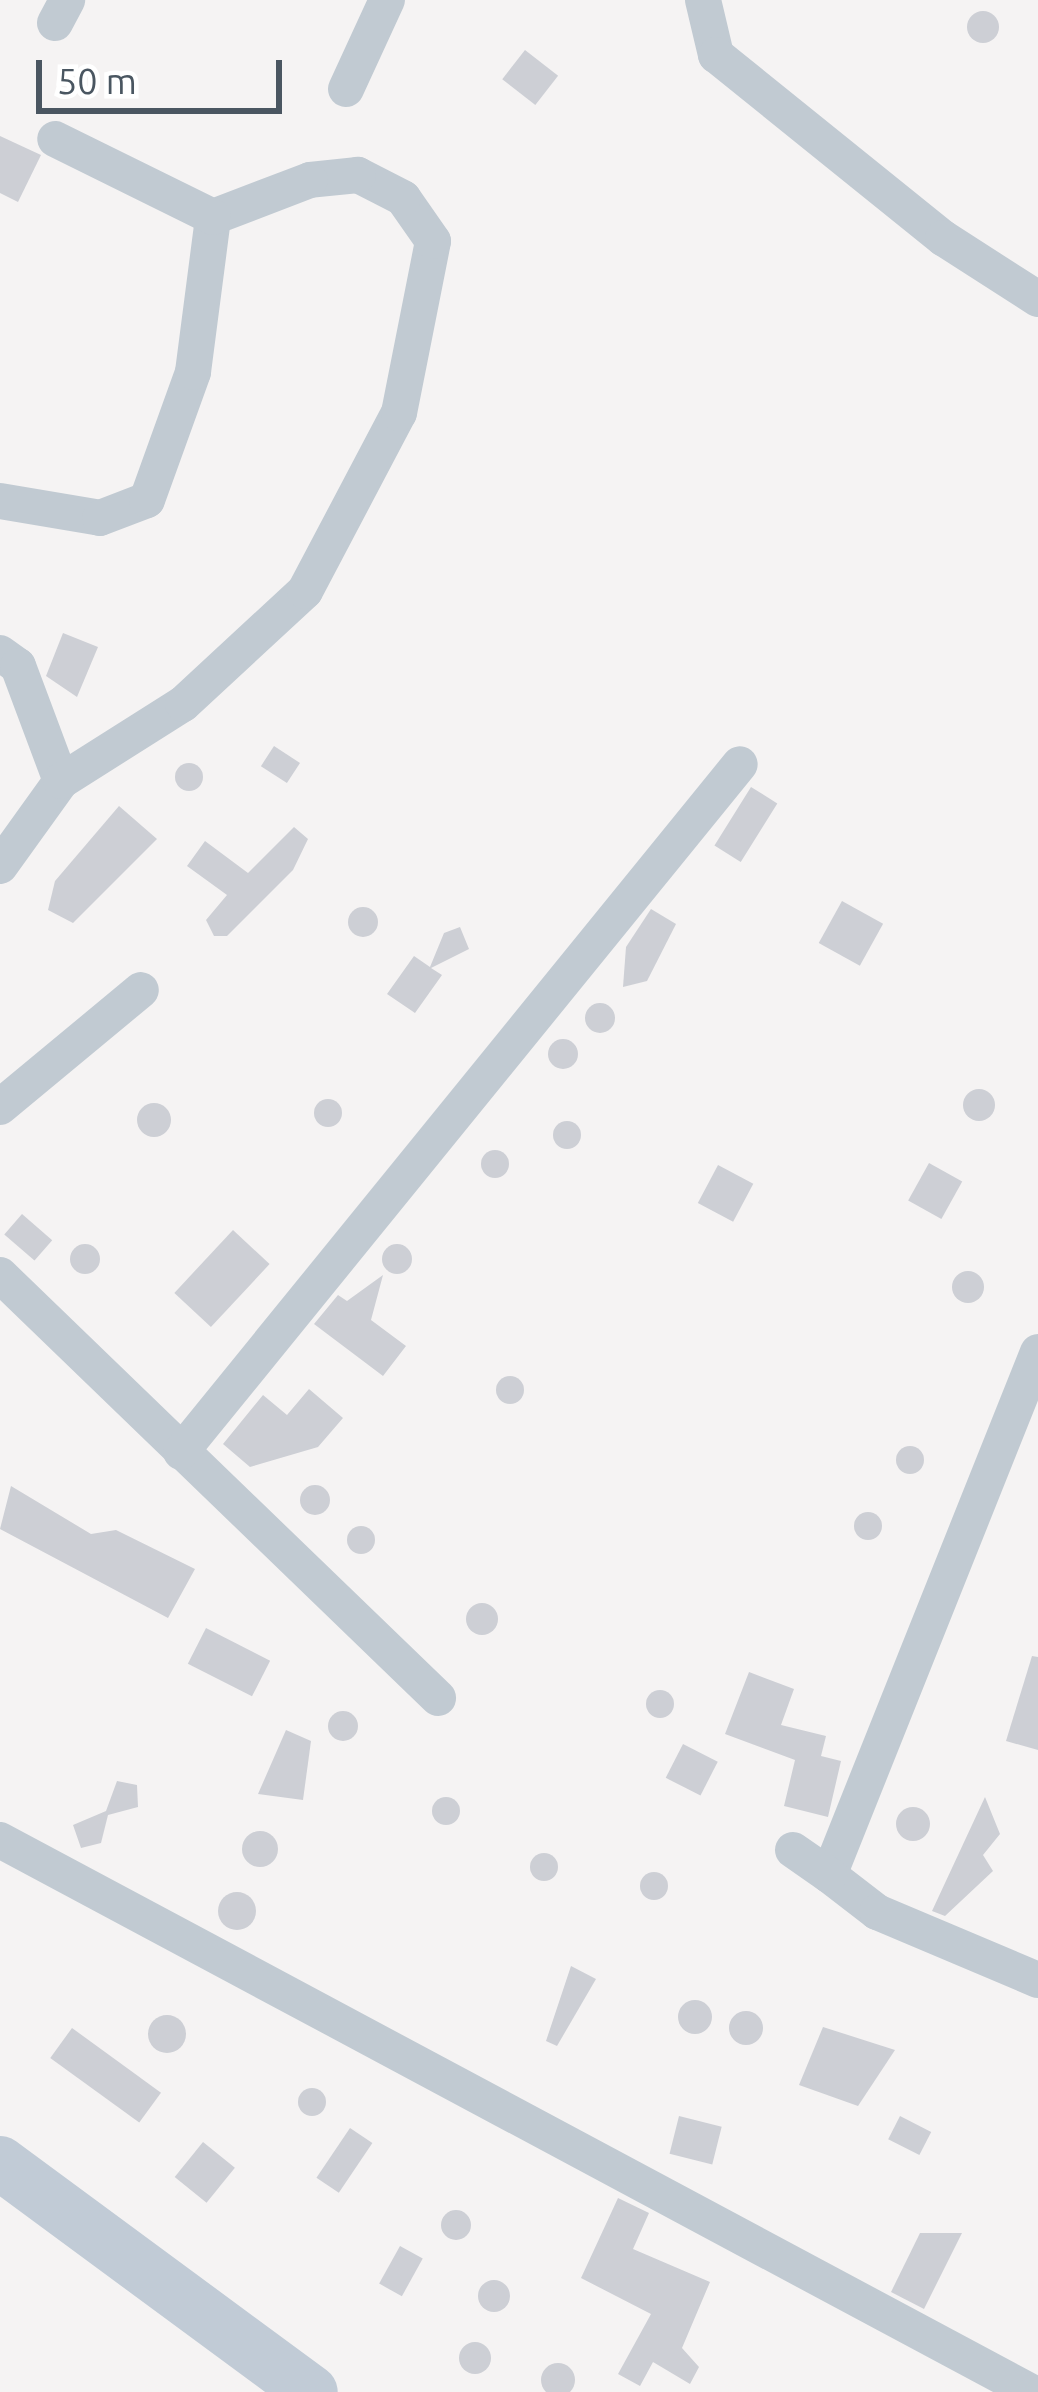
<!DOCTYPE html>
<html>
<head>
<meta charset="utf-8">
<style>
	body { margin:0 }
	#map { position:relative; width:1038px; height:2392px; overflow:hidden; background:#f5f3f3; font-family:Ubuntu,sans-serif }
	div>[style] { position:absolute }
	.building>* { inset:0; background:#cdcfd5; transform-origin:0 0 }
	.round { border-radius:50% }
	.minor>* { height:36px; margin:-18px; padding:0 18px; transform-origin:18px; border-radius:18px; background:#c1cad2 }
	.secondary>* { height:54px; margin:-27px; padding:0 27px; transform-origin:27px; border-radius:27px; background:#c1cbd6 }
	span { translate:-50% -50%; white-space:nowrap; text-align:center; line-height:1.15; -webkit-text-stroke:12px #fff; paint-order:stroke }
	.scale { position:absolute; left:36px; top:60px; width:246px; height:54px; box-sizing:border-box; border:6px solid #4a5661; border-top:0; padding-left:15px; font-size:36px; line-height:42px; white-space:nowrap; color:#4a5661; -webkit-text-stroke:9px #fff; paint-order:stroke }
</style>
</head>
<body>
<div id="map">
	<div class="building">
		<div class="round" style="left:967px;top:11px;width:32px;height:32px"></div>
		<div style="left:525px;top:50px;width:42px;height:37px;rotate:38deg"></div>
		<div style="clip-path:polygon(0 136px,41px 155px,18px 202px,0 193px)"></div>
		<div style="clip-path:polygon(63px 633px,98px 647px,77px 697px,46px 676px)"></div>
		<div style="left:274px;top:746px;width:31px;height:24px;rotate:33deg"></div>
		<div class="round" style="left:175px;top:763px;width:28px;height:28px"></div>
		<div style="left:751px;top:787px;width:31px;height:69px;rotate:32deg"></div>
		<div style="clip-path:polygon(119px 806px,157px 839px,73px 923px,48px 910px,55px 881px)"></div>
		<div style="clip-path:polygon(294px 827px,308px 839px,293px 870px,227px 936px,214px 936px,206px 920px,227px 895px,187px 866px,205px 841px,248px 873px)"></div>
		<div style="left:842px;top:901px;width:47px;height:48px;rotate:29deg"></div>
		<div class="round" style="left:348px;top:907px;width:30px;height:30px"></div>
		<div style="clip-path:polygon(651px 909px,676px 924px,647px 981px,623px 987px,626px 947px)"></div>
		<div style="clip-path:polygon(460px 927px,469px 949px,431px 968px,442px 975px,415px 1013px,387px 994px,414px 956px,430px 967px,444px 933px)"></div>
		<div class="round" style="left:585px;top:1003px;width:30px;height:30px"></div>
		<div class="round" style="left:548px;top:1039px;width:30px;height:30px"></div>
		<div class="round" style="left:963px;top:1089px;width:32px;height:32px"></div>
		<div class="round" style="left:314px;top:1099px;width:28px;height:28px"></div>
		<div class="round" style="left:137px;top:1103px;width:34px;height:34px"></div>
		<div class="round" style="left:553px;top:1121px;width:28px;height:28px"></div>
		<div class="round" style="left:481px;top:1150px;width:28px;height:28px"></div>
		<div style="left:929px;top:1163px;width:38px;height:43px;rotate:29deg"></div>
		<div style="left:718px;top:1165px;width:40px;height:43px;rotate:28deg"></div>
		<div style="left:22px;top:1214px;width:40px;height:27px;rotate:41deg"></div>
		<div style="left:233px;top:1230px;width:50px;height:86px;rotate:43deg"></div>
		<div class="round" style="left:382px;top:1244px;width:30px;height:30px"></div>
		<div class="round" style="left:70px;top:1244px;width:30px;height:30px"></div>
		<div class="round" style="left:952px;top:1271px;width:32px;height:32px"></div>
		<div style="clip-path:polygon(383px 1275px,371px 1320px,406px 1346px,383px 1376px,314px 1324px,338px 1295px,347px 1301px)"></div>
		<div class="round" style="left:496px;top:1376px;width:28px;height:28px"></div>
		<div style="clip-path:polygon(309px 1389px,343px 1418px,318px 1447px,250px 1467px,223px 1444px,263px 1395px,287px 1415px)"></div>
		<div class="round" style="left:896px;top:1446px;width:28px;height:28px"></div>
		<div class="round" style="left:300px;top:1485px;width:30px;height:30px"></div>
		<div style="clip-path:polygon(11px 1486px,91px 1534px,116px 1530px,195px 1569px,168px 1618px,0 1529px)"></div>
		<div class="round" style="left:854px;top:1512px;width:28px;height:28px"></div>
		<div class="round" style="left:347px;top:1526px;width:28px;height:28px"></div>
		<div class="round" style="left:466px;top:1603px;width:32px;height:32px"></div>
		<div style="left:206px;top:1628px;width:72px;height:40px;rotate:27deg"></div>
		<div style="clip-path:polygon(1032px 1656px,1038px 1657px,1038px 1750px,1006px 1741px)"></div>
		<div style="clip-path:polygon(749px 1672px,794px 1689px,781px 1725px,826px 1736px,821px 1756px,841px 1761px,828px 1817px,784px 1806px,795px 1760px,725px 1734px)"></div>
		<div class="round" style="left:646px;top:1690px;width:28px;height:28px"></div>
		<div class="round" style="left:328px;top:1711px;width:30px;height:30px"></div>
		<div style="clip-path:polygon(286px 1730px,311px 1741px,303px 1800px,258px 1794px)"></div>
		<div style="left:683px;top:1744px;width:39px;height:38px;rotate:27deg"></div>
		<div style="clip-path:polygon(117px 1781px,137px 1785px,138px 1807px,108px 1815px,101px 1843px,81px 1848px,73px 1825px,106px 1811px)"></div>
		<div class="round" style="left:432px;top:1797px;width:28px;height:28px"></div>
		<div style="clip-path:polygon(985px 1797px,1000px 1834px,983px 1855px,993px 1871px,945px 1916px,932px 1911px)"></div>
		<div class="round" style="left:896px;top:1807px;width:34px;height:34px"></div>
		<div class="round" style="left:242px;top:1831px;width:36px;height:36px"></div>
		<div class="round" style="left:530px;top:1853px;width:28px;height:28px"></div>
		<div class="round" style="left:640px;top:1872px;width:28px;height:28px"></div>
		<div class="round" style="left:218px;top:1892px;width:38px;height:38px"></div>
		<div style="clip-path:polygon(571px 1966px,596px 1979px,557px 2046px,546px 2041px)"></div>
		<div class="round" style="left:678px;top:2000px;width:34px;height:34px"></div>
		<div class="round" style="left:729px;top:2011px;width:34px;height:34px"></div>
		<div class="round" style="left:148px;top:2015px;width:38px;height:38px"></div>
		<div style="clip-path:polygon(823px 2027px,895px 2050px,858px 2106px,799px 2085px)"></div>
		<div style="left:72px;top:2028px;width:110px;height:37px;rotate:36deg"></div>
		<div class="round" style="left:298px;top:2088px;width:28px;height:28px"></div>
		<div style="left:679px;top:2116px;width:44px;height:39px;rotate:14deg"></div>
		<div style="left:900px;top:2116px;width:35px;height:26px;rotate:27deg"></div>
		<div style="left:350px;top:2128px;width:27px;height:60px;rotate:34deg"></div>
		<div style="left:203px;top:2142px;width:41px;height:45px;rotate:39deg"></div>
		<div style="clip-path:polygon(618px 2198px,649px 2213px,633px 2249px,710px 2282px,682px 2348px,699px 2367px,690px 2384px,653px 2362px,640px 2386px,618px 2374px,651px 2314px,581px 2278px)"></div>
		<div class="round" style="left:441px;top:2210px;width:30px;height:30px"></div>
		<div style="clip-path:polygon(920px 2233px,962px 2233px,924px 2309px,891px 2292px)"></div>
		<div style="left:400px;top:2246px;width:26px;height:43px;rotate:29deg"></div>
		<div class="round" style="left:478px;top:2280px;width:32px;height:32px"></div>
		<div class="round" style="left:459px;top:2342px;width:32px;height:32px"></div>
		<div class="round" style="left:541px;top:2363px;width:34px;height:34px"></div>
	</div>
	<div class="minor">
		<div style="left:703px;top:0;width:57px;rotate:76.7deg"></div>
		<div style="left:716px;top:55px;width:292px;rotate:38.9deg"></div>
		<div style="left:943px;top:238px;width:113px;rotate:32.7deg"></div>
		<div style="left:55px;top:23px;width:26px;rotate:-62deg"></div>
		<div style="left:346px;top:89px;width:98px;rotate:-65.3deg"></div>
		<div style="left:0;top:501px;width:101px;rotate:9.6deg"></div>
		<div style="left:100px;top:518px;width:50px;rotate:-21deg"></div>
		<div style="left:147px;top:500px;width:136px;rotate:-70.2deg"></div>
		<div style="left:193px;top:372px;width:156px;rotate:-82.6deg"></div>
		<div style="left:0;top:653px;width:22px;rotate:36deg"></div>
		<div style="left:18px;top:666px;width:123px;rotate:69.5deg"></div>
		<div style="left:0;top:866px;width:105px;rotate:-54.3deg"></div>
		<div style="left:61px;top:781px;width:144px;rotate:-32.3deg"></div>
		<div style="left:183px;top:704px;width:166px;rotate:-42.8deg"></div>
		<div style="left:305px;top:591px;width:201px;rotate:-62.2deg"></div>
		<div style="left:399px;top:413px;width:175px;rotate:-78.8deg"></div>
		<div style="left:433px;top:241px;width:52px;rotate:-124.9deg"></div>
		<div style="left:403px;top:198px;width:51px;rotate:-152.9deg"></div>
		<div style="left:358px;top:175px;width:48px;rotate:174.1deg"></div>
		<div style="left:310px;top:180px;width:104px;rotate:159.1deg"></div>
		<div style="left:213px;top:217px;width:176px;rotate:-153.7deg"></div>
		<div style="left:0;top:1107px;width:183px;rotate:-39.7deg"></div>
		<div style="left:0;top:1275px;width:609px;rotate:44deg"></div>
		<div style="left:1038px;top:1352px;width:563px;rotate:111.78deg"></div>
		<div style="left:829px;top:1875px;width:61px;rotate:37.6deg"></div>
		<div style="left:877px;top:1912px;width:175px;rotate:22.9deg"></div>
		<div style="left:181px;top:1452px;width:886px;rotate:-50.91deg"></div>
		<div style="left:0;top:1840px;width:1169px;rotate:28.16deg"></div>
		<div style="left:793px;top:1850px;width:44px;rotate:34.8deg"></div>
	</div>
	<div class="secondary">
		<div style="left:0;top:2163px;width:386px;rotate:36.4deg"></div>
	</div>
	<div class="scale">50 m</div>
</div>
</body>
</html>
